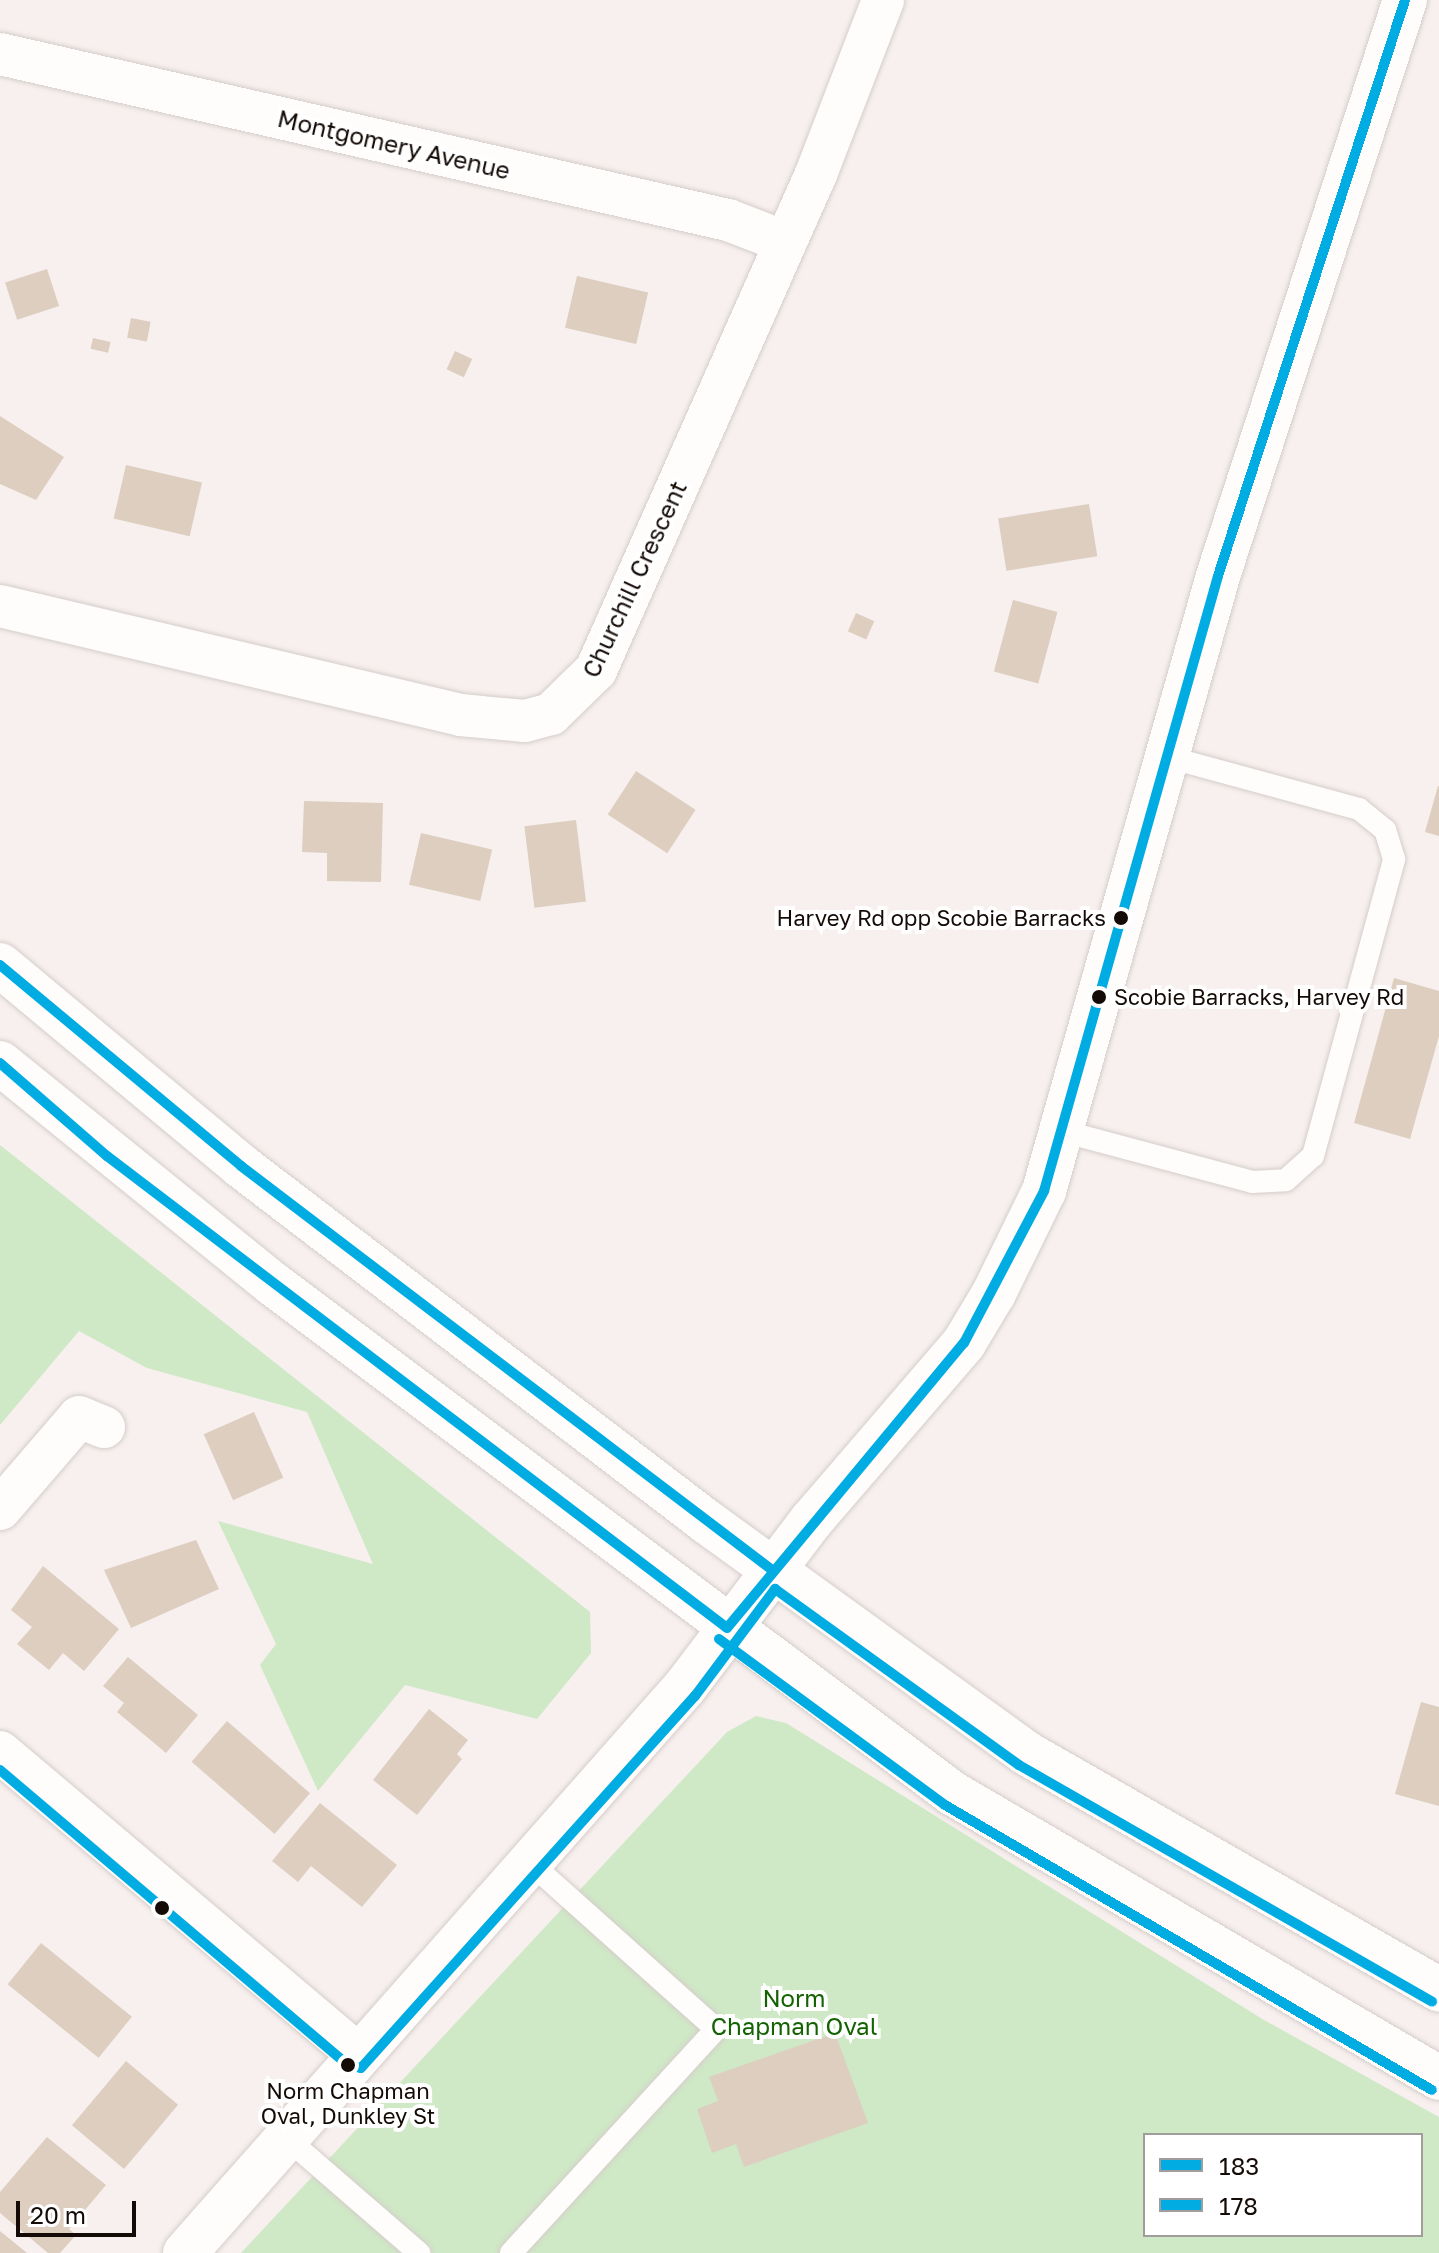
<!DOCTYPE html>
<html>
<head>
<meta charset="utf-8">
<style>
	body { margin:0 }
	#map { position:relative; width:1439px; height:2253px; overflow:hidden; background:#f7f0ee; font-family:"Golos Text",sans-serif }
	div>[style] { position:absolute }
	.green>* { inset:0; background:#cfe8c6 }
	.building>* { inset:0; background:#ddcec0; transform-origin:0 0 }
	.roads { filter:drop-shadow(0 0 2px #d5cdca) drop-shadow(0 0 2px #d5cdca) }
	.service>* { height:22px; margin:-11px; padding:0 11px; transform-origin:11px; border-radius:11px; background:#fefdfc }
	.minor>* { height:42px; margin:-21px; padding:0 21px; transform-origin:21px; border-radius:21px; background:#fefdfc }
	.tertiary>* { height:44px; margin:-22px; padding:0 22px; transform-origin:22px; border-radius:22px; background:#fefdfc }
	.trunk>* { height:44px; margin:-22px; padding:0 22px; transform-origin:22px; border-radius:22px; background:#fefdfc }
	.bus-1>* { height:10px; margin:-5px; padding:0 5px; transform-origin:5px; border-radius:5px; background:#01ace3 }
	.bus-2>* { height:10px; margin:-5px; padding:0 5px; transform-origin:5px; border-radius:5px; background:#01ace3 }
	.dots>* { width:22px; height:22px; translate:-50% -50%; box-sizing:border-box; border:4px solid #fff; border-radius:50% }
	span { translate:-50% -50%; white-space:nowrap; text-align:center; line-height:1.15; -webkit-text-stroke:8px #fff; paint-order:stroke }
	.bus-label { font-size:22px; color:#140b07 }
	.right { translate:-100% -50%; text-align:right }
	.left { translate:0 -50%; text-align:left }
	.street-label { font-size:24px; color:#140b07 }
	.park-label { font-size:24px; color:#146303 }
	.legend { position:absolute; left:1143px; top:2133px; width:280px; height:104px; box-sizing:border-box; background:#fff; border:2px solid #a19d9c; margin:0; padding:10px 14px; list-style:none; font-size:24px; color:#140b07 }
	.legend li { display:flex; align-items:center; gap:16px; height:40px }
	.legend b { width:40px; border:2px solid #a19d9c }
	.scale { position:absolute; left:16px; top:2201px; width:120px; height:36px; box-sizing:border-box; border:4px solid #140b07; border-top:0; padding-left:10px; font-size:24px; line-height:28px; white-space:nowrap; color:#140b07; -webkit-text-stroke:6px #fff; paint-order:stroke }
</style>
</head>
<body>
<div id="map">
	<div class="green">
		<div style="clip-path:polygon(0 1145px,590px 1612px,591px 1653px,537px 1719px,405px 1685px,318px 1791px,260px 1665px,276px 1644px,218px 1521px,373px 1564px,307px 1412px,147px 1368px,79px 1331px,0 1425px)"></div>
		<div style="clip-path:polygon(evenodd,756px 1716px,786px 1723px,1264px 2020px,1439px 2117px,1439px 2253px,241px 2253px,727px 1732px,756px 1716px,1145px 2135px,1421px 2135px,1421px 2235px,1145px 2235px,1145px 2135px)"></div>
	</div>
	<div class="building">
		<div style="left:47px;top:269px;width:39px;height:44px;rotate:72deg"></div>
		<div style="left:577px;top:276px;width:73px;height:53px;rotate:13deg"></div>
		<div style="left:131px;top:318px;width:20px;height:20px;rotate:11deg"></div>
		<div style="left:93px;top:338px;width:18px;height:11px;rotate:13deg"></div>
		<div style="left:455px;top:351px;width:19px;height:20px;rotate:25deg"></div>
		<div style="clip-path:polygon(0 416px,64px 457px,36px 500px,0 484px)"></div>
		<div style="left:126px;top:465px;width:78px;height:55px;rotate:13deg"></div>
		<div style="left:1089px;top:504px;width:53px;height:92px;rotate:81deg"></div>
		<div style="left:1013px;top:600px;width:46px;height:74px;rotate:15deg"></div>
		<div style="left:856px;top:613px;width:20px;height:20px;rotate:24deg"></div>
		<div style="left:636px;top:771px;width:71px;height:52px;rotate:33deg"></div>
		<div style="clip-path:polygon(1438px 786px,1439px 786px,1439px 836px,1425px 832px)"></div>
		<div style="clip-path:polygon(304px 801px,383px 803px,381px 882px,327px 881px,327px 853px,302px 852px)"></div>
		<div style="left:576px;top:820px;width:82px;height:52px;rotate:83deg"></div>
		<div style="left:421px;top:833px;width:73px;height:53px;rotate:13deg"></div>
		<div style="clip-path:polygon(1394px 978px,1439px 991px,1439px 1036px,1410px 1139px,1354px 1123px)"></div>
		<div style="left:254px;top:1412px;width:72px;height:55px;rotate:66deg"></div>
		<div style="clip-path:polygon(196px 1540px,219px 1589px,131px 1628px,104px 1570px)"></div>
		<div style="clip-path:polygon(43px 1566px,119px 1629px,84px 1671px,63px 1653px,49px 1670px,17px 1644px,32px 1627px,11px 1610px)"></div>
		<div style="clip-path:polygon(128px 1657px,198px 1715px,166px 1753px,117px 1712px,124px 1703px,103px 1686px)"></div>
		<div style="clip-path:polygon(1421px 1702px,1439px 1707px,1439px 1806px,1395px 1794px)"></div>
		<div style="clip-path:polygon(429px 1709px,468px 1740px,457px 1754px,462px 1759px,417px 1815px,373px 1780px)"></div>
		<div style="left:227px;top:1721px;width:110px;height:54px;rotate:41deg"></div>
		<div style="clip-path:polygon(320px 1803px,397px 1865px,362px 1907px,311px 1866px,298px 1882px,272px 1861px)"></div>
		<div style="left:41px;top:1943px;width:117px;height:53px;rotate:39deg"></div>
		<div style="clip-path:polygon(835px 2033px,868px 2123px,744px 2167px,736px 2144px,712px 2153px,697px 2109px,718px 2101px,709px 2077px)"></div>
		<div style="left:126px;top:2061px;width:68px;height:84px;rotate:40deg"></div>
		<div style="clip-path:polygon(47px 2137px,106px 2185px,69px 2229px,76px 2235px,60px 2253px,48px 2253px,0 2213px,0 2192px)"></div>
		<div style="clip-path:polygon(0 2231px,27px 2253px,0 2253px)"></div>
	</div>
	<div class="roads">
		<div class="service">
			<div style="left:1062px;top:1131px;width:197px;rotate:15deg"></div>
			<div style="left:1252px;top:1182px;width:34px;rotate:-3deg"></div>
			<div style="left:1286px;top:1180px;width:36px;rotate:-42deg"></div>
			<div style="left:1313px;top:1156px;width:308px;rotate:-74.7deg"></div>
			<div style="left:1394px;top:859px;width:30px;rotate:-107deg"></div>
			<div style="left:1385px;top:830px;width:33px;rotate:-141deg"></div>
			<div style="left:1359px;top:809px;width:199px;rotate:-164.8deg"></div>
			<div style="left:284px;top:2136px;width:179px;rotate:40.9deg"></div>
			<div style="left:511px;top:2253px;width:304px;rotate:-47.5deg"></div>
			<div style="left:716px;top:2029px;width:252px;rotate:-138.2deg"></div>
		</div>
		<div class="minor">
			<div style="left:0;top:54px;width:747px;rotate:12.85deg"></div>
			<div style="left:728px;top:220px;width:61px;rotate:21.1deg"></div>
			<div style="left:0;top:606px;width:473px;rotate:13.3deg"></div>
			<div style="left:460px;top:715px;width:65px;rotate:5.3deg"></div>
			<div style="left:525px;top:721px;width:27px;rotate:-15deg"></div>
			<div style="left:551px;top:714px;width:63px;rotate:-44.4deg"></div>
			<div style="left:596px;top:670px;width:543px;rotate:-66.08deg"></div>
			<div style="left:816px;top:174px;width:186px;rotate:-68.9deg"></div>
			<div style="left:0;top:1509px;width:121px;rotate:-49.3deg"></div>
			<div style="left:79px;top:1417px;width:27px;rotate:22deg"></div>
			<div style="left:0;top:1752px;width:468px;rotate:40.2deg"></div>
		</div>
		<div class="tertiary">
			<div style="left:185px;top:2253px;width:755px;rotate:-48.54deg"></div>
			<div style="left:685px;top:1687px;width:208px;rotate:-52.8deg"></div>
			<div style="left:811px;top:1521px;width:235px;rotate:-49.3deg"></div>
			<div style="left:964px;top:1343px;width:58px;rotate:-59deg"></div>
			<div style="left:994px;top:1293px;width:114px;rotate:-63.9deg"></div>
			<div style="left:1044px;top:1191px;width:639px;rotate:-74.2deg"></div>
			<div style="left:1218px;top:576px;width:606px;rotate:-72.01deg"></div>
		</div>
		<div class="trunk">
			<div style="left:0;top:965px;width:314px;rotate:39.8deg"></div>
			<div style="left:241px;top:1166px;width:586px;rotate:37.38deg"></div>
			<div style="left:707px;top:1522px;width:394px;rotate:35.9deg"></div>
			<div style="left:1026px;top:1753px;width:476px;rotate:29.8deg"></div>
			<div style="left:0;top:1063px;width:351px;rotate:39deg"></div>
			<div style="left:273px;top:1284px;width:849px;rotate:36.86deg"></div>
			<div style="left:952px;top:1793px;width:564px;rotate:30.34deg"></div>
		</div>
	</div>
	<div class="bus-1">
		<div style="left:0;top:965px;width:314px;rotate:39.8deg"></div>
		<div style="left:241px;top:1166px;width:667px;rotate:37.26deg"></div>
		<div style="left:0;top:1063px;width:142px;rotate:41deg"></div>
		<div style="left:107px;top:1156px;width:779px;rotate:37.28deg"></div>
		<div style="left:727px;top:1628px;width:371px;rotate:-50.3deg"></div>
		<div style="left:964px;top:1343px;width:172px;rotate:-62.2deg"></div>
		<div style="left:1044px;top:1191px;width:639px;rotate:-74.2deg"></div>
		<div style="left:1218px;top:576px;width:606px;rotate:-72.01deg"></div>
	</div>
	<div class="bus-2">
		<div style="left:719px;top:1639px;width:280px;rotate:36.3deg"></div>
		<div style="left:945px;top:1805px;width:564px;rotate:30.34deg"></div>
		<div style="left:0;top:1770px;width:456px;rotate:40.3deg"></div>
		<div style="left:348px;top:2065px;width:13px;rotate:13deg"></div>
		<div style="left:361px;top:2068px;width:500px;rotate:-48.1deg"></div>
		<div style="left:695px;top:1696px;width:134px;rotate:-53.2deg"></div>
		<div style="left:775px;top:1589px;width:301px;rotate:35.8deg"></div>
		<div style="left:1019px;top:1765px;width:476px;rotate:29.8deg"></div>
	</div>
	<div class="dots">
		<div style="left:1121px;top:918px;background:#140b07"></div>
		<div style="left:1099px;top:997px;background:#140b07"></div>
		<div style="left:162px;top:1908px;background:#140b07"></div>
		<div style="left:348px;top:2065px;background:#140b07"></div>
	</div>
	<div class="bus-label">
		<span class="right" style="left:1106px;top:918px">Harvey Rd opp Scobie Barracks</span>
		<span class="left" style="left:1114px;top:997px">Scobie Barracks, Harvey Rd</span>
		<span style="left:348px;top:2103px">Norm Chapman<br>Oval, Dunkley St</span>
	</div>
	<div class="street-label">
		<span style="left:394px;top:144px;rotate:13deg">Montgomery Avenue</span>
		<span style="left:634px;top:579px;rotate:-65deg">Churchill Crescent</span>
	</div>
	<div class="park-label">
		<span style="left:794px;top:2012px">Norm<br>Chapman Oval</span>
	</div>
	<ul class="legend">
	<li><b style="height:10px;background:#01ace3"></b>183</li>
	<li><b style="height:10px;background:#01ace3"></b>178</li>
	</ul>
	<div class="scale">20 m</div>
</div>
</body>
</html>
